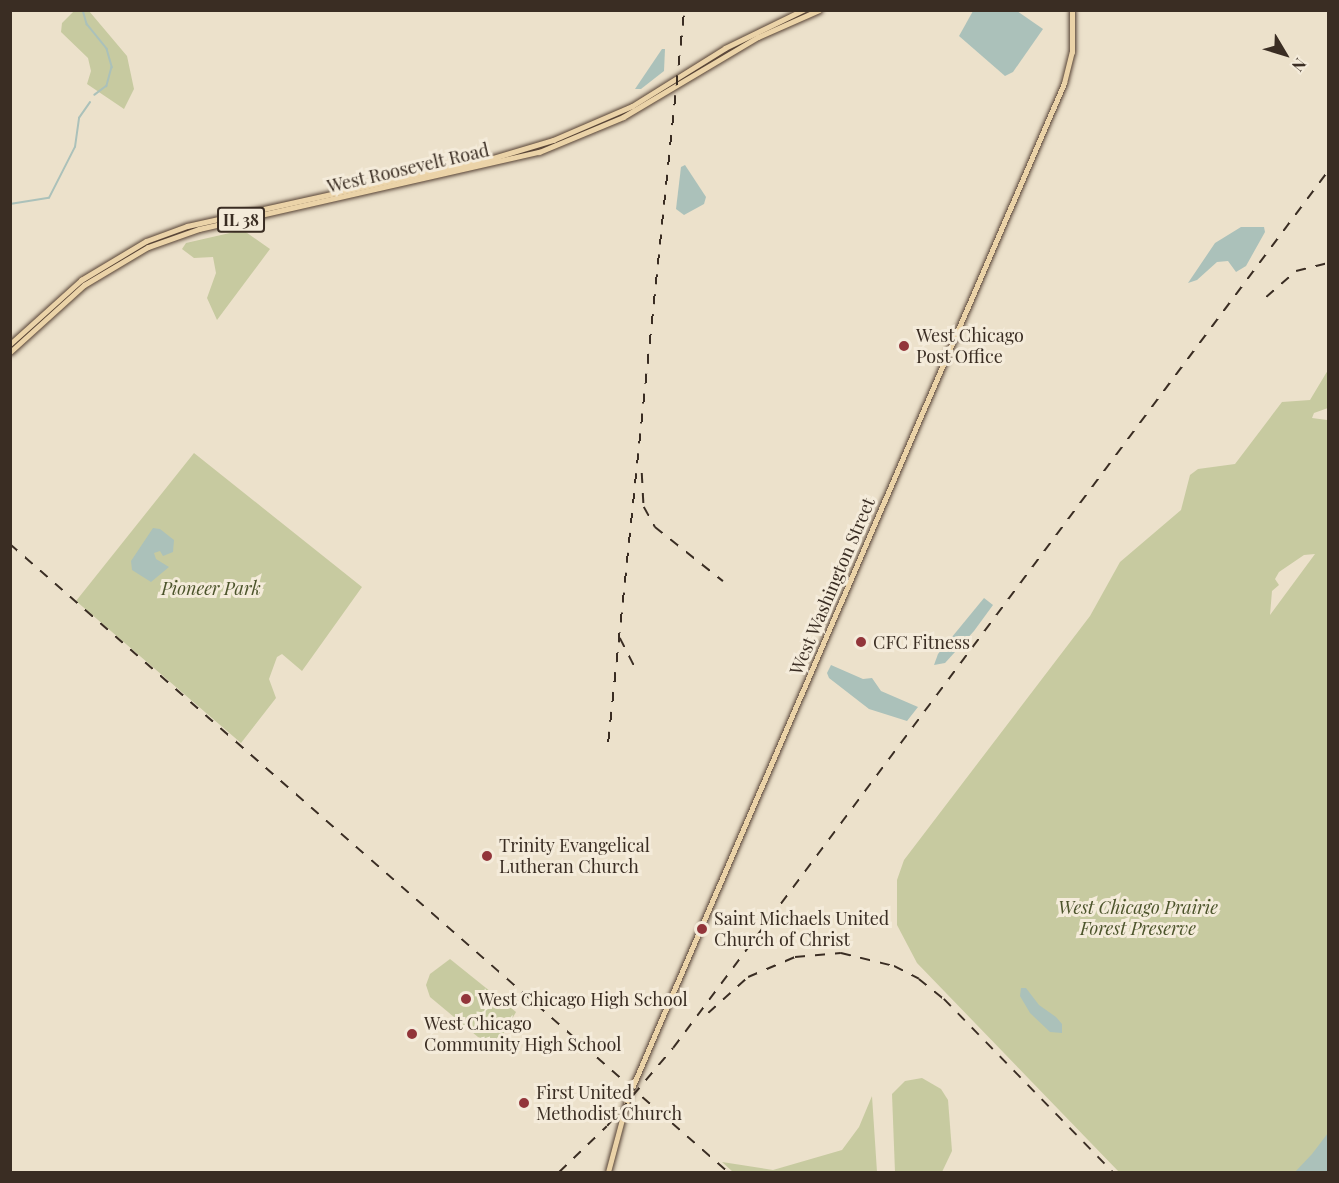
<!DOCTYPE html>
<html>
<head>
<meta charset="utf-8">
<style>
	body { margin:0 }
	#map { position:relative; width:1339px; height:1183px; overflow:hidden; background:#ece1cb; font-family:"Playfair Display",serif }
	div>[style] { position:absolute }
	.green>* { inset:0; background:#c7caa0 }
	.water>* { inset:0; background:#abc1ba }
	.stream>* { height:1.5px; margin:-0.75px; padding:0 0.75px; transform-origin:0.75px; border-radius:0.75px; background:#abc1ba }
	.roads { filter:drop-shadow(0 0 2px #564234) drop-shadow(0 0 2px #564234) }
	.major>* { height:5px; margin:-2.5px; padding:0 2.5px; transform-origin:2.5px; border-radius:2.5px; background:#ebd3a8 }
	.rail>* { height:1.5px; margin-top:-0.75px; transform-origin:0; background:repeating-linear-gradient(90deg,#3a2d23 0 10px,transparent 0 20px) }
	.dots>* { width:16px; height:16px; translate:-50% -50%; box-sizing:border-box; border:3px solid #f4ebda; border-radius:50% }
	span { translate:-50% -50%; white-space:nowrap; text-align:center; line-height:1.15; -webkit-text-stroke:6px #f4ebda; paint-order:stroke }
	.shield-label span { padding:2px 4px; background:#f4ebda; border:2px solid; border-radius:4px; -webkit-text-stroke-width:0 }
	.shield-label { font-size:16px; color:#3a2d23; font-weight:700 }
	.street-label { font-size:18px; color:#3a2d23 }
	.poi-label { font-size:18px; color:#3a2d23 }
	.left { translate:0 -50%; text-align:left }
	.park-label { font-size:18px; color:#4c542b; font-style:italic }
	.frame { position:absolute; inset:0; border:12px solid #3a2d23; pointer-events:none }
	.north { position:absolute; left:1255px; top:24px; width:60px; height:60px; -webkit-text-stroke:4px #f4ebda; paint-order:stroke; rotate:128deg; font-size:16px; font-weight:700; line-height:24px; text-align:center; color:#3a2d23 }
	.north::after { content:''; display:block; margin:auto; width:21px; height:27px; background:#3a2d23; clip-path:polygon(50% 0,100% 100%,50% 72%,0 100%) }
</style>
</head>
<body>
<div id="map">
	<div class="green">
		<div style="clip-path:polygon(75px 10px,89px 11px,127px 56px,134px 89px,124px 109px,87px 84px,91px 71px,88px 58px,61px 32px,62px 23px)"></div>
		<div style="clip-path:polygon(243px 230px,270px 249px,217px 320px,207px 298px,216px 273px,213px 257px,194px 258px,182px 249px,186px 243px)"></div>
		<div style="clip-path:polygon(evenodd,1328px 370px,1328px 408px,1314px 413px,1312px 418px,1327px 420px,1328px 425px,1328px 1172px,1119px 1172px,917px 963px,897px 925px,897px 880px,904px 860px,1090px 616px,1120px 562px,1181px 510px,1190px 475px,1198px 469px,1235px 464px,1282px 402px,1310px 400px,1328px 370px,1315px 554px,1270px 615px,1272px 591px,1279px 585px,1275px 579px,1279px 572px,1304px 555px,1315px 554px)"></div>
		<div style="clip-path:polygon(194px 453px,362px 587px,302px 671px,282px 654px,277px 657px,269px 679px,276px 698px,241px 743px,76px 601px)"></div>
		<div style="clip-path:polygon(450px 959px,516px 1012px,501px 1038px,490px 1041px,478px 1037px,430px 997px,426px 985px,430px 974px)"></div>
		<div style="clip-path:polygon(922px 1078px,941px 1089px,948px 1100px,952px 1151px,942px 1172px,895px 1172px,892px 1094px,905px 1081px)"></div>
		<div style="clip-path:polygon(872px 1096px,877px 1172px,733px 1172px,722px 1162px,773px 1170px,842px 1150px,859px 1127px)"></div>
	</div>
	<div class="water">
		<div style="clip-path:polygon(973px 11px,1017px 11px,1043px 29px,1013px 72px,1005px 76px,959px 36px)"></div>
		<div style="clip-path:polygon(662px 49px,665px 49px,664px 71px,641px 89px,635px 89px)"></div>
		<div style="clip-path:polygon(685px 165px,706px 197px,704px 204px,684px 215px,676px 209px,681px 167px)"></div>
		<div style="clip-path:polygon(1241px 227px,1264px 227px,1265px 232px,1246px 266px,1236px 272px,1228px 261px,1217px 262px,1197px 280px,1188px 283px,1215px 243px)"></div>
		<div style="clip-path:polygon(153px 528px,160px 529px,174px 540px,173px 552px,163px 556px,160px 551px,154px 553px,156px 559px,169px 567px,151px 582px,132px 570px,131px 561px)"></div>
		<div style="clip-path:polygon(984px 598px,993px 605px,974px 631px,945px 663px,934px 665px,938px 654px)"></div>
		<div style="clip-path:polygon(831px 665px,863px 679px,872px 678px,881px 691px,918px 707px,907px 721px,869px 709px,829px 678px,827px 673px)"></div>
		<div style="clip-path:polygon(1021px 988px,1026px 988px,1039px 1005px,1056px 1017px,1062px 1024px,1062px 1033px,1050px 1032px,1030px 1013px,1020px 996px)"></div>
		<div style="clip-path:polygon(1328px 1133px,1328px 1172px,1295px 1172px,1312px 1154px)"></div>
	</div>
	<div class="stream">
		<div style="left:83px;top:10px;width:15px;rotate:74deg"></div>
		<div style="left:87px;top:24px;width:32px;rotate:51deg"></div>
		<div style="left:107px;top:49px;width:19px;rotate:74deg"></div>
		<div style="left:112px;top:67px;width:20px;rotate:105deg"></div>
		<div style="left:107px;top:86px;width:15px;rotate:143deg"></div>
		<div style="left:10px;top:204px;width:39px;rotate:-9deg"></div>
		<div style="left:49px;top:198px;width:57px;rotate:-63deg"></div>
		<div style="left:75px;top:147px;width:29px;rotate:-82deg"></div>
		<div style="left:79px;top:118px;width:19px;rotate:-55deg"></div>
	</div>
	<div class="roads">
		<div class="major">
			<div style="left:10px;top:344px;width:96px;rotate:-42deg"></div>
			<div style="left:81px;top:280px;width:76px;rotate:-31deg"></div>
			<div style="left:146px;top:241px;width:44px;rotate:-20.1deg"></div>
			<div style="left:187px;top:226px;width:313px;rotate:-12.5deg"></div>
			<div style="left:493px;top:158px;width:63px;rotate:-16.7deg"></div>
			<div style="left:553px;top:140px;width:86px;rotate:-23.3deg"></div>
			<div style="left:632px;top:106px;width:110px;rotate:-31.9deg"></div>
			<div style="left:725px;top:48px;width:87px;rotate:-26deg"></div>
			<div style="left:10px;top:352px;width:100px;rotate:-42.2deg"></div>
			<div style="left:84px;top:285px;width:74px;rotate:-30.7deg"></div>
			<div style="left:148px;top:247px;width:54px;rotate:-19.4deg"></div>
			<div style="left:199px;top:229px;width:349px;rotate:-12.8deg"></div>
			<div style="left:539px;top:152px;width:91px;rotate:-22.6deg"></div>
			<div style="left:623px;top:117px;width:157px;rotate:-30.7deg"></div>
			<div style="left:758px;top:37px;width:67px;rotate:-23.9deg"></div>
			<div style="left:608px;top:1172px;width:78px;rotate:-75.1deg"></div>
			<div style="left:628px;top:1097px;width:1104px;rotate:-66.73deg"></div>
			<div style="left:1064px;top:83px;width:32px;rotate:-76deg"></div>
			<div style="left:1072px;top:52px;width:42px;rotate:-90deg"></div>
		</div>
	</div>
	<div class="rail">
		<div style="left:1266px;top:297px;width:40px;rotate:-41deg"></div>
		<div style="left:1296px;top:271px;width:33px;rotate:-14deg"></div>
		<div style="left:642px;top:473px;width:34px;rotate:87deg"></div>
		<div style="left:644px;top:507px;width:23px;rotate:61deg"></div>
		<div style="left:655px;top:527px;width:87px;rotate:38.5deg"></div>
		<div style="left:10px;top:544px;width:954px;rotate:41.17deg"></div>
		<div style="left:620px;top:638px;width:39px;rotate:63deg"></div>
		<div style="left:608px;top:742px;width:736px;rotate:-84.07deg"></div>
		<div style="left:708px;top:1013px;width:54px;rotate:-42deg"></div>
		<div style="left:748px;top:977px;width:51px;rotate:-23.1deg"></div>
		<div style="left:795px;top:957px;width:46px;rotate:-5deg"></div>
		<div style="left:841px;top:953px;width:55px;rotate:13.8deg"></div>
		<div style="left:894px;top:966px;width:28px;rotate:27deg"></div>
		<div style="left:919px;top:979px;width:32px;rotate:39deg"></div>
		<div style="left:944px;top:999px;width:242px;rotate:45.7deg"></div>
		<div style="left:559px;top:1172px;width:66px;rotate:-43.8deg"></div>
		<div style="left:607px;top:1126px;width:102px;rotate:-49.8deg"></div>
		<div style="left:673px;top:1048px;width:1095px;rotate:-53.25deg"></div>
	</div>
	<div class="dots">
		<div style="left:904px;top:346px;background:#92353a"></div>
		<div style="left:861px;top:642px;background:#92353a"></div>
		<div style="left:487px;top:856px;background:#92353a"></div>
		<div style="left:702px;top:929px;background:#92353a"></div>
		<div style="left:466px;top:999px;background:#92353a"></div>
		<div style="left:412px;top:1034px;background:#92353a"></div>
		<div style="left:524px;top:1103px;background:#92353a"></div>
	</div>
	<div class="shield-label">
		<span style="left:241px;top:220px">IL 38</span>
	</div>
	<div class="street-label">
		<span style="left:408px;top:168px;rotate:-13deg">West Roosevelt Road</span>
		<span style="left:832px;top:586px;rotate:-67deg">West Washington Street</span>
	</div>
	<div class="poi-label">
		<span class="left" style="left:916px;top:346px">West Chicago<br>Post Office</span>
		<span class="left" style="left:873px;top:642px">CFC Fitness</span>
		<span class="left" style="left:499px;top:856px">Trinity Evangelical<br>Lutheran Church</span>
		<span class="left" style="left:714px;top:929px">Saint Michaels United<br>Church of Christ</span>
		<span class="left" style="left:478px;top:999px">West Chicago High School</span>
		<span class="left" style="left:424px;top:1034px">West Chicago<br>Community High School</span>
		<span class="left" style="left:536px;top:1103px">First United<br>Methodist Church</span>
	</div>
	<div class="park-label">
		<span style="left:211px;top:588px">Pioneer Park</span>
		<span style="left:1138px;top:918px">West Chicago Prairie<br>Forest Preserve</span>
	</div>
	<div class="frame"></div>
	<div class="north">N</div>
</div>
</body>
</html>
